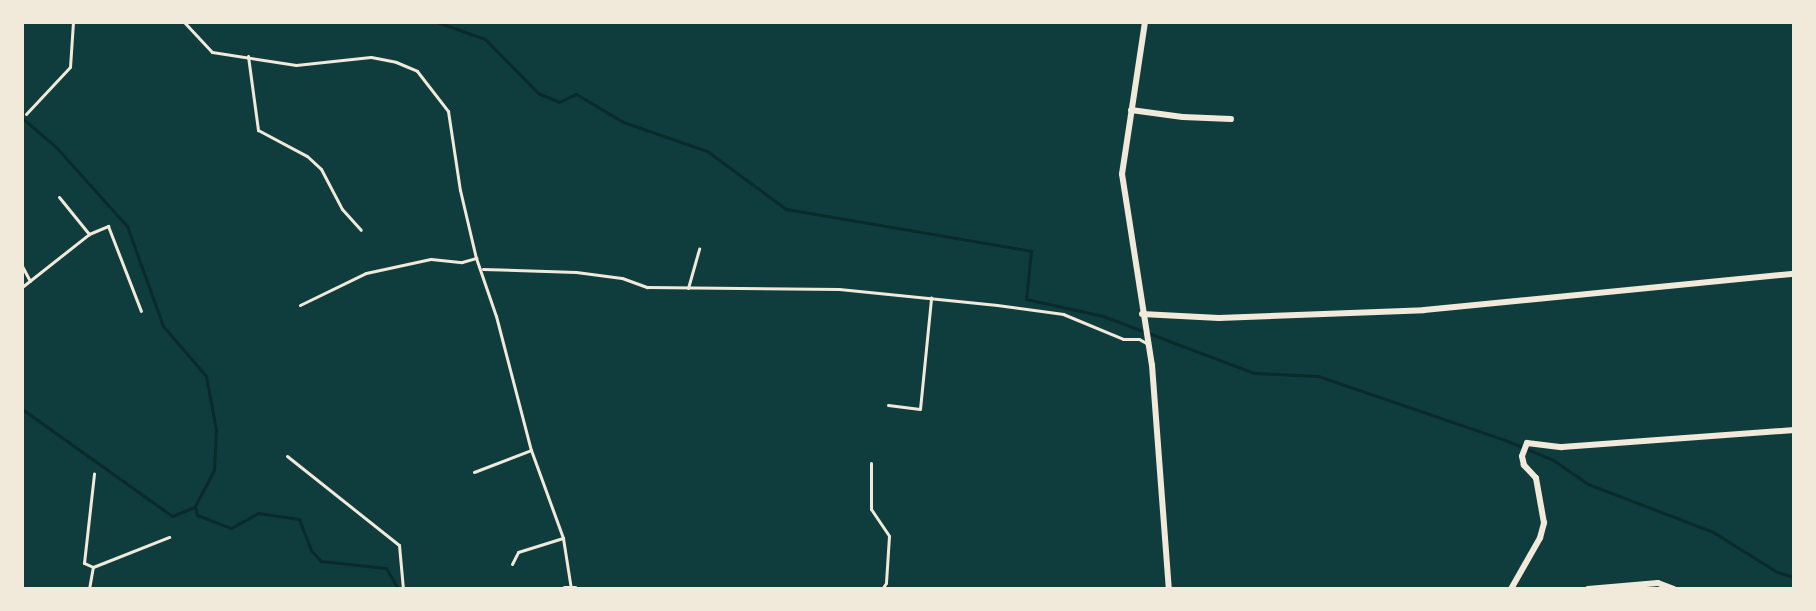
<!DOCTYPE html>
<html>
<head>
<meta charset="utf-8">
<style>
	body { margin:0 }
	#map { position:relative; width:1816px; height:611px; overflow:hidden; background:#0f3d3e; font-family:Poppins,sans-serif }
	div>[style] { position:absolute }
	.stream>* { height:3px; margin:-1.5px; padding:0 1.5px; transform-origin:1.5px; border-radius:1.5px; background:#0a2a2b }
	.service>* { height:3px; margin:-1.5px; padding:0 1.5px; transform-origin:1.5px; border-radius:1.5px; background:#f1e9da }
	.minor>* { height:6px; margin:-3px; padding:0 3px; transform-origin:3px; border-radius:3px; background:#f1e9da }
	span { translate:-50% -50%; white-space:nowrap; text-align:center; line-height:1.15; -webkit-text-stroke:6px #f1e9da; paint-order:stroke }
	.frame { position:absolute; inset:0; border:24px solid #f1e9da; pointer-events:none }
</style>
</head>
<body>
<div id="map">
	<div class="stream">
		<div style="left:437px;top:22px;width:51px;rotate:19.5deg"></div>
		<div style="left:485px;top:39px;width:76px;rotate:45.5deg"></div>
		<div style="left:538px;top:93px;width:23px;rotate:23deg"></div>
		<div style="left:559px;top:102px;width:19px;rotate:-25deg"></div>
		<div style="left:576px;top:94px;width:55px;rotate:30.8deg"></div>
		<div style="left:623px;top:122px;width:89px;rotate:19deg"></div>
		<div style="left:707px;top:151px;width:98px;rotate:36.3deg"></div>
		<div style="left:786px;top:209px;width:249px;rotate:9.7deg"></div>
		<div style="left:1031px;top:251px;width:48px;rotate:95.9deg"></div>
		<div style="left:1026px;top:299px;width:79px;rotate:12.4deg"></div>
		<div style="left:1103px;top:316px;width:161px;rotate:20.7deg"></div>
		<div style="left:1254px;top:373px;width:64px;rotate:2.7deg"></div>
		<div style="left:1318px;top:376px;width:198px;rotate:18.9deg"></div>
		<div style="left:1505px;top:440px;width:52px;rotate:22.6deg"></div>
		<div style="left:1553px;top:460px;width:42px;rotate:34.4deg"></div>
		<div style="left:1588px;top:484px;width:134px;rotate:21deg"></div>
		<div style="left:1713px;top:532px;width:75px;rotate:32deg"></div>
		<div style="left:1777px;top:572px;width:18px;rotate:16deg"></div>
		<div style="left:22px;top:118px;width:45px;rotate:40.5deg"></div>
		<div style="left:56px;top:147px;width:106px;rotate:48.1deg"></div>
		<div style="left:127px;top:226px;width:106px;rotate:70.2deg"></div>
		<div style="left:163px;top:326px;width:66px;rotate:49.3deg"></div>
		<div style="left:206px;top:376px;width:55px;rotate:79.5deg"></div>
		<div style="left:216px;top:430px;width:40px;rotate:92.9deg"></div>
		<div style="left:214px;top:470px;width:41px;rotate:117.8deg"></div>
		<div style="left:195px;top:506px;width:9px;rotate:77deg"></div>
		<div style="left:197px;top:515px;width:36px;rotate:21deg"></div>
		<div style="left:231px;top:528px;width:31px;rotate:-29deg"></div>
		<div style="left:258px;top:513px;width:41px;rotate:8.3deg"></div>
		<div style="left:299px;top:519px;width:33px;rotate:69deg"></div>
		<div style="left:311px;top:550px;width:15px;rotate:48deg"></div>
		<div style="left:321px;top:561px;width:65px;rotate:6.1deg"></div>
		<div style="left:386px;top:568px;width:24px;rotate:60deg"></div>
		<div style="left:22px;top:409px;width:184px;rotate:35.5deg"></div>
		<div style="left:172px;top:516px;width:24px;rotate:-22deg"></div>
	</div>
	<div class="service">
		<div style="left:184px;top:22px;width:41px;rotate:47deg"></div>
		<div style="left:212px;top:52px;width:85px;rotate:8.8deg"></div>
		<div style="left:296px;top:65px;width:75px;rotate:-6.1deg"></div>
		<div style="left:371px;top:57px;width:25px;rotate:11deg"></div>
		<div style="left:396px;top:62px;width:23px;rotate:23deg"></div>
		<div style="left:417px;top:71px;width:51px;rotate:52.2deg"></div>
		<div style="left:448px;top:111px;width:80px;rotate:81.4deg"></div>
		<div style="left:460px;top:190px;width:70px;rotate:76.8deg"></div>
		<div style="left:476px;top:258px;width:61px;rotate:71deg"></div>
		<div style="left:496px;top:316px;width:138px;rotate:75.4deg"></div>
		<div style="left:531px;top:450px;width:94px;rotate:70deg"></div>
		<div style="left:563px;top:538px;width:52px;rotate:81.1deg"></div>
		<div style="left:1068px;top:22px;width:15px"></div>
		<div style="left:248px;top:56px;width:75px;rotate:82.3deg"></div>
		<div style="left:258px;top:130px;width:55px;rotate:28deg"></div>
		<div style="left:307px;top:156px;width:19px;rotate:43deg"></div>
		<div style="left:321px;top:169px;width:45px;rotate:62.3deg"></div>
		<div style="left:342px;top:209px;width:28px;rotate:48deg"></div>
		<div style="left:26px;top:114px;width:64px;rotate:-46.9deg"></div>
		<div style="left:70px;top:67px;width:45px;rotate:-86.2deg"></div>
		<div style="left:59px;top:197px;width:48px;rotate:51deg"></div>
		<div style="left:22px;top:266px;width:17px;rotate:62deg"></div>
		<div style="left:483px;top:269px;width:93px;rotate:1.8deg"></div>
		<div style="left:576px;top:272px;width:46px;rotate:7.4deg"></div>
		<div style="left:622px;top:278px;width:27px;rotate:20deg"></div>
		<div style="left:647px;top:287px;width:192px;rotate:0.6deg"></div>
		<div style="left:839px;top:289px;width:159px;rotate:5.8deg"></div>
		<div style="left:997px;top:305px;width:67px;rotate:7.8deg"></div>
		<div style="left:1063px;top:314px;width:65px;rotate:22.6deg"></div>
		<div style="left:1123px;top:339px;width:16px"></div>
		<div style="left:1139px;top:339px;width:10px;rotate:29deg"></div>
		<div style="left:22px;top:287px;width:85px;rotate:-38.3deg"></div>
		<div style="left:89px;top:234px;width:21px;rotate:-23deg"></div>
		<div style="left:108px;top:226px;width:91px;rotate:68.8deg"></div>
		<div style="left:688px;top:288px;width:41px;rotate:-74.2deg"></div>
		<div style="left:300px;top:305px;width:73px;rotate:-25.9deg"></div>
		<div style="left:366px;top:273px;width:66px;rotate:-12.2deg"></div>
		<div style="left:431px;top:259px;width:31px;rotate:6deg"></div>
		<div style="left:462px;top:262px;width:15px;rotate:-16deg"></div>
		<div style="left:888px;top:405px;width:32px;rotate:7deg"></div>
		<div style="left:920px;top:409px;width:112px;rotate:-84.3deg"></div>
		<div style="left:287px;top:456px;width:143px;rotate:38.5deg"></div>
		<div style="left:399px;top:545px;width:44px;rotate:84.8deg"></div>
		<div style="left:871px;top:463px;width:46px;rotate:90deg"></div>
		<div style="left:871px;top:509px;width:32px;rotate:56deg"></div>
		<div style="left:889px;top:536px;width:47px;rotate:93.7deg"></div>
		<div style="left:886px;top:583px;width:7px;rotate:124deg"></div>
		<div style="left:474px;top:472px;width:61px;rotate:-21.1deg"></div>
		<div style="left:22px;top:524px;width:1px;rotate:90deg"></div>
		<div style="left:512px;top:564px;width:13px;rotate:-63deg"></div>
		<div style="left:518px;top:552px;width:47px;rotate:-17.3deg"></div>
		<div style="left:93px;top:567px;width:10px;rotate:-156deg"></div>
		<div style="left:84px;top:563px;width:90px;rotate:-83.6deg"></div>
		<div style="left:93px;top:567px;width:82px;rotate:-21.5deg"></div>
		<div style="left:89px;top:589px;width:22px;rotate:-80deg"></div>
	</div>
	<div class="minor">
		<div style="left:1145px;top:22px;width:154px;rotate:98.6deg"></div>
		<div style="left:1122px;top:174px;width:193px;rotate:81.1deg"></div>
		<div style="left:1152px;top:365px;width:225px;rotate:85.7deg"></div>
		<div style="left:1131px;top:110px;width:52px;rotate:7.7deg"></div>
		<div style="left:1183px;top:117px;width:48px;rotate:2.4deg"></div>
		<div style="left:1142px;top:314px;width:77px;rotate:3deg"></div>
		<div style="left:1219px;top:318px;width:205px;rotate:-2.2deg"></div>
		<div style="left:1424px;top:310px;width:372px;rotate:-5.6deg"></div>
		<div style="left:565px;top:589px;width:10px"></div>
		<div style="left:1511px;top:589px;width:59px;rotate:-60.4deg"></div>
		<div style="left:1540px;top:538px;width:16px;rotate:-75deg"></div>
		<div style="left:1544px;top:523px;width:46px;rotate:-100.1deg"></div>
		<div style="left:1536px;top:478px;width:18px;rotate:-133deg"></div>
		<div style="left:1524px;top:465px;width:9px;rotate:-103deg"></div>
		<div style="left:1522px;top:456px;width:14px;rotate:-69deg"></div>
		<div style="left:1527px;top:443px;width:35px;rotate:7deg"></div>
		<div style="left:1562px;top:447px;width:233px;rotate:-4.2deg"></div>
		<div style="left:1588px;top:589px;width:70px;rotate:-4.9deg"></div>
		<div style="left:1658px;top:583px;width:17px;rotate:21deg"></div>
	</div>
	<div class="frame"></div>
</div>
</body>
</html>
